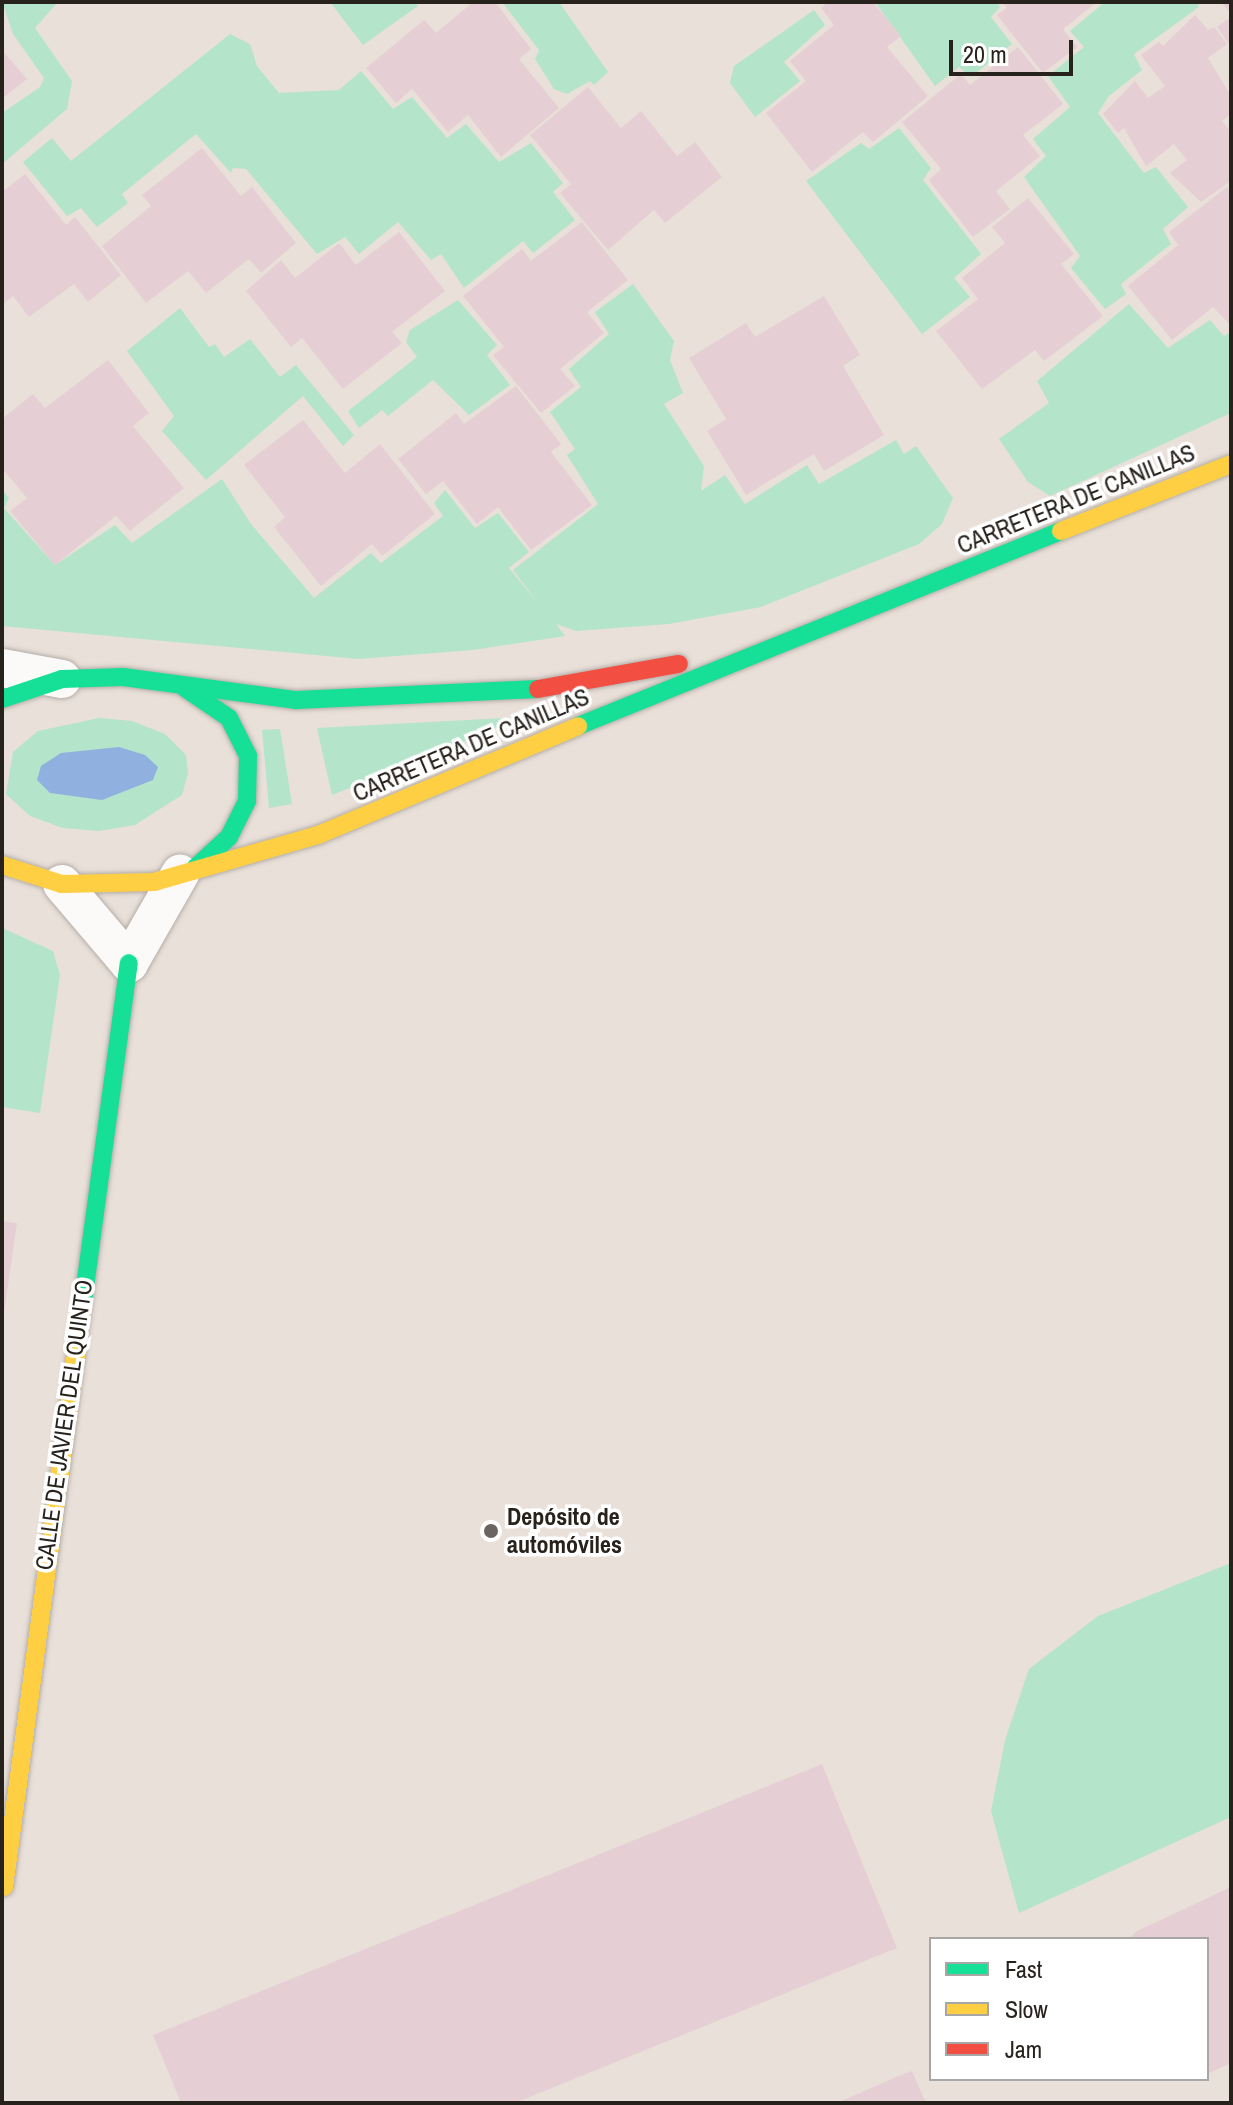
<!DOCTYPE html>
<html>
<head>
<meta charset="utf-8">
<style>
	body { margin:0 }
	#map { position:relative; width:1233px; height:2105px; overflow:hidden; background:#e9e0d9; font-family:"Archivo Narrow",sans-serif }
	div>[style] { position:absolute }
	.green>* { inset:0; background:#b4e4ca }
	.water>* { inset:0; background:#90b0df }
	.building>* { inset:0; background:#e5cfd4 }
	.roads { filter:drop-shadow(0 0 2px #b5aea8) drop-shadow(0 0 2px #b5aea8) }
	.street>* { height:38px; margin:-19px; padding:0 19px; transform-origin:19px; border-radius:19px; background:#fcfaf9 }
	.fast>* { height:18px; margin:-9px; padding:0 9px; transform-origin:9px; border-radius:9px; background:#16e098 }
	.slow>* { height:18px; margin:-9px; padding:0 9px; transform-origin:9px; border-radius:9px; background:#ffcf43 }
	.jam>* { height:18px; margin:-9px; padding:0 9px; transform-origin:9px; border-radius:9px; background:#f24e42 }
	.dots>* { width:22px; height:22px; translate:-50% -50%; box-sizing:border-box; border:4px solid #fff; border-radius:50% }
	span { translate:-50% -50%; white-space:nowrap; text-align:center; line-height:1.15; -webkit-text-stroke:7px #fff; paint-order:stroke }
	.street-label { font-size:24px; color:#28221d }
	.poi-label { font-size:24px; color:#28221d; font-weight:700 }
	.left { translate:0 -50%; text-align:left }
	.frame { position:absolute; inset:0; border:4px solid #28221d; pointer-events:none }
	.legend { position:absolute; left:929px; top:1937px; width:280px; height:144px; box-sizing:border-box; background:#fff; border:2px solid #a9a7a5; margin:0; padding:10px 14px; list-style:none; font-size:24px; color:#28221d }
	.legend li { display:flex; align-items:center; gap:16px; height:40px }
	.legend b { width:40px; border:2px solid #a9a7a5 }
	.scale { position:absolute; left:949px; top:40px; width:124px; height:36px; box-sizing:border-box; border:4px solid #28221d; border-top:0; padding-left:10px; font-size:24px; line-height:28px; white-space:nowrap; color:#28221d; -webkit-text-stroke:6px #fff; paint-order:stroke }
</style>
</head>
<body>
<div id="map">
	<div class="green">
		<div style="clip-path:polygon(2px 2px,58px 2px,35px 28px,72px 81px,67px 109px,2px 164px,2px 113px,40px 87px,44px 78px,13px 34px)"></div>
		<div style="clip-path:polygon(330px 2px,415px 2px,418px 6px,363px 45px)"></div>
		<div style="clip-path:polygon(502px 2px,559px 2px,608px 72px,594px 85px,590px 81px,567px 94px,554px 89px,535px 59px,539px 50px)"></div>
		<div style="clip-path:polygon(875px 2px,997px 2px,1000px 7px,991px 17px,1012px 44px,971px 77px,959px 67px,935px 86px)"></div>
		<div style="clip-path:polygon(1105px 2px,1197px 2px,1199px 7px,1134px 54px,1142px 70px,1109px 96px,1098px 113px,1144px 173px,1156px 167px,1188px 207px,1163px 229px,1171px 244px,1121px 284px,1126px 294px,1105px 309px,1071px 268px,1080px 256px,1024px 177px,1046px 156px,1033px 139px,1070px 107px,1048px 76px,1084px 47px,1070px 31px)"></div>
		<div style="clip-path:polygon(814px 10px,825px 25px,784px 62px,800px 81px,755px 117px,730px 83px,734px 66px)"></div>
		<div style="clip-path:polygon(230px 34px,250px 44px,257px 66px,279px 93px,339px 90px,361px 71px,393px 109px,412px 97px,447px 138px,466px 124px,499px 162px,531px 143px,563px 183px,553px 192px,575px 220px,533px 253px,523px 241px,464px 288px,441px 254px,431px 260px,398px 222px,359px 254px,345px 237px,317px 254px,246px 169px,233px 168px,231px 173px,196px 134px,122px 194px,128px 203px,97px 227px,81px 208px,67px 216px,23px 162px,52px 138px,71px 161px)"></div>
		<div style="clip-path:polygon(899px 128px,931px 168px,923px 180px,981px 254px,954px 278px,970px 297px,922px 334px,806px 181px,861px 143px,869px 149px)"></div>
		<div style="clip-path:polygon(633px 284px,674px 341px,670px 360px,683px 393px,664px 404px,704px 466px,701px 491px,725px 475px,745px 504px,807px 465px,819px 484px,896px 440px,904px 454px,916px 446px,953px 498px,942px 524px,919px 544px,761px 607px,669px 624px,576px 631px,556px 624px,565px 636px,473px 650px,358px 659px,2px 626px,2px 490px,9px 498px,4px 508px,55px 565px,115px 525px,132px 543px,222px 479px,251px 524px,314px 598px,371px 553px,381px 563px,443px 516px,434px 503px,445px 490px,475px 528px,498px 513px,529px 552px,509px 568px,539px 604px,513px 570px,598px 504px,567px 455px,575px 449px,550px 412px,581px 387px,569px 369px,609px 334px,595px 312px)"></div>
		<div style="clip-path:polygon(458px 300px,497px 345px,487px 355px,510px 385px,469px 415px,433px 380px,388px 416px,382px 410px,359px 428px,348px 411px,417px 357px,406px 342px,410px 330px)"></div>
		<div style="clip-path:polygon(1129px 304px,1168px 348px,1210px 320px,1224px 336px,1231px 332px,1231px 413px,1050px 496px,1028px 482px,999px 439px,1049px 403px,1037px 381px)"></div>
		<div style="clip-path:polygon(180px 308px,209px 347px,215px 344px,224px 357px,250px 339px,280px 377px,296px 365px,354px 435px,343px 446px,303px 396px,206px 480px,162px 431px,174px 416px,127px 351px)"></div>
		<div style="clip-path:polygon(525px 717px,332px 795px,317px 728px)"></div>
		<div style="clip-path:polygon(99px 718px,132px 721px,165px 734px,186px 755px,188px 774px,182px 795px,135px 825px,99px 831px,63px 828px,30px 816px,6px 794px,13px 752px,38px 731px)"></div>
		<div style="clip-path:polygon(280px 729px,292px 804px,269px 808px,262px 730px)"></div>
		<div style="clip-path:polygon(2px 928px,53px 951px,60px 975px,40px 1113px,2px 1107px)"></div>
		<div style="clip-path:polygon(1231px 1563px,1231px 1817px,1019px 1913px,991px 1811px,1005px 1740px,1029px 1669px,1098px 1616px)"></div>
	</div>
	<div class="water">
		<div style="clip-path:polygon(119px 747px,145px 755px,158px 767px,153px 780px,102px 800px,50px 793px,37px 780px,41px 766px,61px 753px)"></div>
	</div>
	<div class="building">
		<div style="clip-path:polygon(473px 2px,495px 2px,531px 49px,519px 59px,559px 108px,501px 157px,468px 115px,448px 132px,412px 89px,396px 103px,366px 68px,424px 20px,436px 33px)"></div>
		<div style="clip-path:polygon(828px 2px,873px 2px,901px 36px,887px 47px,928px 96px,873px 142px,863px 132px,812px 172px,766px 113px,806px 81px,790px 61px,834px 25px,821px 8px)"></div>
		<div style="clip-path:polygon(1002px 2px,1097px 2px,1063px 29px,1077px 47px,1043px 73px,997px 15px,1007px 8px)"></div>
		<div style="clip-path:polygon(1221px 2px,1231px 2px,1231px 14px)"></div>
		<div style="clip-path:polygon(1195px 15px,1208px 30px,1214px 27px,1227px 44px,1208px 58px,1231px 96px,1231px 114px,1222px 121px,1231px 132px,1231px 181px,1201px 202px,1170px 173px,1187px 160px,1174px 144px,1146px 166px,1124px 128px,1118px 133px,1103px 114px,1135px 81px,1148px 98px,1165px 86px,1141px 55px,1159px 42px,1163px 46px)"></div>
		<div style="clip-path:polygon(1231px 17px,1231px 47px,1217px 27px)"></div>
		<div style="clip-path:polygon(1018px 47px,1063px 104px,1023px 135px,1040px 156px,996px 191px,1010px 209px,973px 237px,929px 180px,941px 169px,902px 122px,961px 74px,970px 85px)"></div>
		<div style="clip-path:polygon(2px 50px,27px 79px,2px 99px)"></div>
		<div style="clip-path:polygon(588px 87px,621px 128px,641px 111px,677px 156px,695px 142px,722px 177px,665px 223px,654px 210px,608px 250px,560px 193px,571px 184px,530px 135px)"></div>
		<div style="clip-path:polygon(202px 148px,241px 196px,252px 187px,296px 243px,261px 273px,249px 259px,206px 293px,188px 271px,146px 303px,102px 246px,151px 206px,142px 195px)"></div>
		<div style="clip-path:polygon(25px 174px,66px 225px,75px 217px,121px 275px,88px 302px,74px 284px,29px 317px,13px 296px,2px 305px,2px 192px)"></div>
		<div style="clip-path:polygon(1227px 187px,1231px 193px,1231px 326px,1213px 307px,1172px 340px,1128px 286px,1178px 245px,1169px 232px)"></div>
		<div style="clip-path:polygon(1028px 198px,1074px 254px,1061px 264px,1103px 316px,1044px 361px,1035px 350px,982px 389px,936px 331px,978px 299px,962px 278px,1005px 243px,992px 227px)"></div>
		<div style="clip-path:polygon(582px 222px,628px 280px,587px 312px,604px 333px,560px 369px,575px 386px,541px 413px,493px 355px,504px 347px,463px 296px,522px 249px,531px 261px)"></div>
		<div style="clip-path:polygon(399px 232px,445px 291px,392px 332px,402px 343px,343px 389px,302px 338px,291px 347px,246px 291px,281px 260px,295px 278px,339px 243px,356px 265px)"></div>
		<div style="clip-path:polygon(824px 296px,860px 355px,843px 366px,884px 435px,824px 471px,814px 454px,746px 495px,707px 431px,726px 419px,689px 358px,746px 323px,755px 337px)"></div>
		<div style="clip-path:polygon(108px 360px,149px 413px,133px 426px,184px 488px,130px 531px,116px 516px,55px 565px,10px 511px,27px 498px,2px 468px,2px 419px,33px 394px,45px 408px)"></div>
		<div style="clip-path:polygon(516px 386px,561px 444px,551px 452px,592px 505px,531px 550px,498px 507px,477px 524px,443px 481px,426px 494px,398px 459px,456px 413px,464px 424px)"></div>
		<div style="clip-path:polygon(303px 420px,345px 473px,380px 444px,435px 514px,382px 556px,372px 544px,321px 586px,274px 527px,285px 517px,244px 465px)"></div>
		<div style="clip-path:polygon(2px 1221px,17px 1223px,4px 1313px,2px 1312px)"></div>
		<div style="clip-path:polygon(822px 1764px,897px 1948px,515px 2103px,181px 2103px,153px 2035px)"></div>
		<div style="clip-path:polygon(1231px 1887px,1231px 2063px,1207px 2074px,1207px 1939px,1130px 1939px,1135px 1932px)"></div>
		<div style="clip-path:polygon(912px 2071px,926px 2103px,837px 2103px,903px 2074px)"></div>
	</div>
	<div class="roads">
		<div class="street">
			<div style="left:2px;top:668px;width:61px;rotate:10.4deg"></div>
			<div style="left:62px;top:884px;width:104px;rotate:49.7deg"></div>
			<div style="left:129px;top:963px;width:103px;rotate:-60.2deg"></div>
		</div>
		<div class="fast">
			<div style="left:185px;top:688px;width:53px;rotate:34.3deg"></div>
			<div style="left:229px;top:718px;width:42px;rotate:63.4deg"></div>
			<div style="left:248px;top:756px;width:45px;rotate:91.3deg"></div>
			<div style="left:247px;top:801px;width:40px;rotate:116.6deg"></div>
			<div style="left:229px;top:837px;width:46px;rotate:137.6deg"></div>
			<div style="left:2px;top:699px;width:63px;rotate:-18.4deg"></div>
			<div style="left:62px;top:679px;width:61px;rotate:-1.9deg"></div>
			<div style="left:123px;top:677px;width:175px;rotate:7.6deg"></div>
			<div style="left:296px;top:700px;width:242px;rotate:-2.6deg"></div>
			<div style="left:578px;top:726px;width:521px;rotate:-21.99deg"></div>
			<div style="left:82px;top:1309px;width:349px;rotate:-82.3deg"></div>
		</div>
		<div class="slow">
			<div style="left:1061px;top:531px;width:183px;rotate:-21.5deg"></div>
			<div style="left:2px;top:865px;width:63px;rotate:17.6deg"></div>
			<div style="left:62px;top:884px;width:92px;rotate:-1.2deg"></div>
			<div style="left:154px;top:882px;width:171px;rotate:-16deg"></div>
			<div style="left:318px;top:835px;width:282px;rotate:-22.7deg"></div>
			<div style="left:4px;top:1887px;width:583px;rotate:-82.31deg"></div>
		</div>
		<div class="jam">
			<div style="left:538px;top:689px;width:143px;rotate:-10.1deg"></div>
		</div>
	</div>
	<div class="dots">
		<div style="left:491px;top:1531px;background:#6c645f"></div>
	</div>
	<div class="street-label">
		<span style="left:1076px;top:499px;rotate:-22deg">CARRETERA DE CANILLAS</span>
		<span style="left:471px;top:745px;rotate:-23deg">CARRETERA DE CANILLAS</span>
		<span style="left:64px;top:1425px;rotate:-82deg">CALLE DE JAVIER DEL QUINTO</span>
	</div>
	<div class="poi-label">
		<span class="left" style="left:507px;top:1531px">Depósito de<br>automóviles</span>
	</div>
	<div class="frame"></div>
	<ul class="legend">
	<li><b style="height:10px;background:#16e098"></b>Fast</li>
	<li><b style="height:10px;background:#ffcf43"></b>Slow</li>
	<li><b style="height:10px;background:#f24e42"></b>Jam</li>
	</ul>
	<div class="scale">20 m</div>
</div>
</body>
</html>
